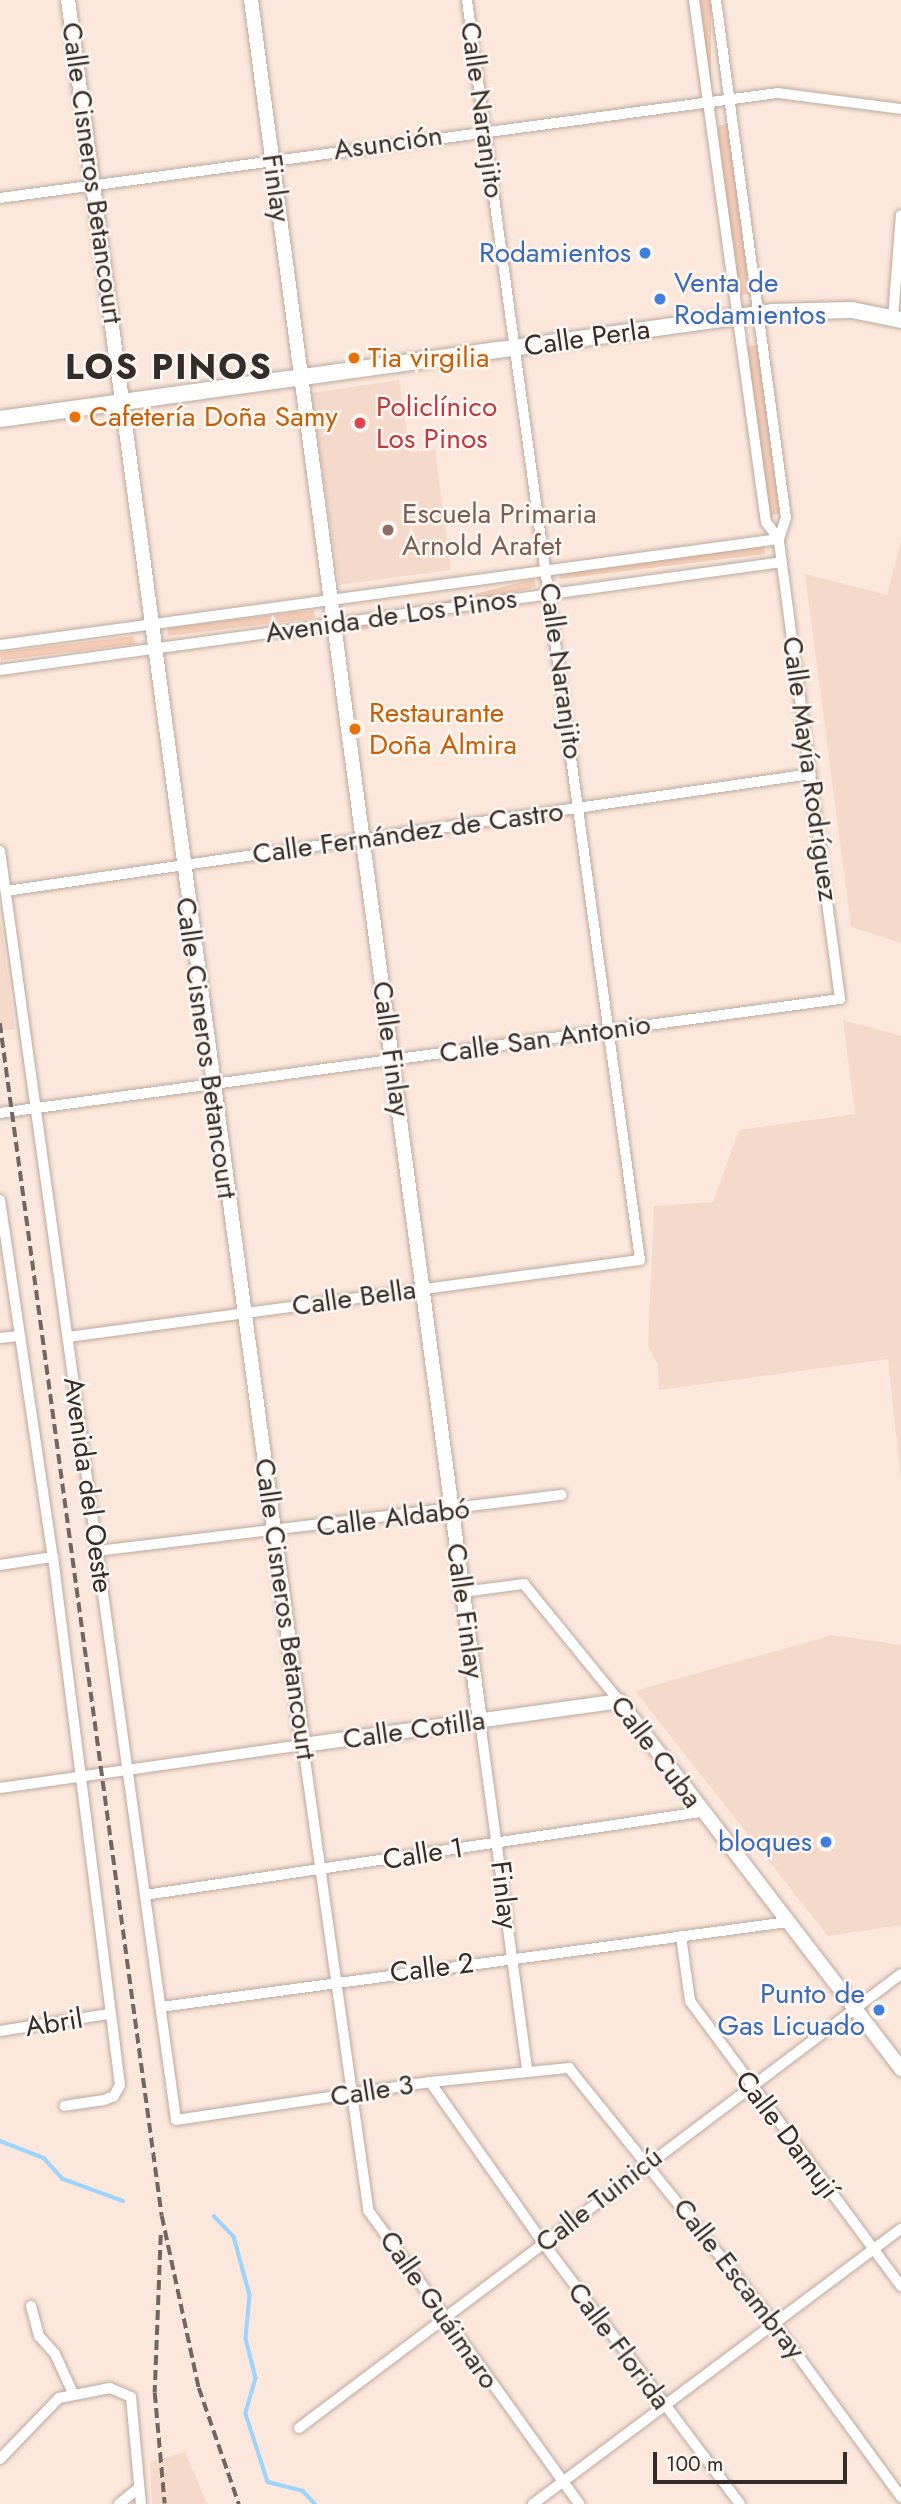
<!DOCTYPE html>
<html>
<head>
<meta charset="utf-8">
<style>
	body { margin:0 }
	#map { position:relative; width:901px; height:2504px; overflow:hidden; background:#fbe7db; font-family:Jost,sans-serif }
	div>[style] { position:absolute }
	.built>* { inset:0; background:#f5d9cb }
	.green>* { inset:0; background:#f5ccb6; transform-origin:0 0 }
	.stream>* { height:3.5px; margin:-1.75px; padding:0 1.75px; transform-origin:1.75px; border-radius:1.75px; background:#9cd4fd }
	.roads { filter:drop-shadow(0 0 2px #bca99e) drop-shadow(0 0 2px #bca99e) }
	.minor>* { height:10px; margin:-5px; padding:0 5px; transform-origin:5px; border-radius:5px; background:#fff }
	.tertiary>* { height:14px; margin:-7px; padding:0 7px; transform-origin:7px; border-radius:7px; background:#fff }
	.secondary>* { height:16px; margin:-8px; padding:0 8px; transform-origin:8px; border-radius:8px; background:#fff }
	.rail>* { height:3.5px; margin-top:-1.75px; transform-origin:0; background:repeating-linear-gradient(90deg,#726760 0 10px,transparent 0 15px) }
	.dots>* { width:19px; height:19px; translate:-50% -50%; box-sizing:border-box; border:4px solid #fff7f2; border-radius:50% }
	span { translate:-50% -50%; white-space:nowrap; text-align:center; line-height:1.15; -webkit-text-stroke:5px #fff7f2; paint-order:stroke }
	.street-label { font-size:28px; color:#342c28 }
	.shop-label { font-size:28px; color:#366cbe }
	.right { translate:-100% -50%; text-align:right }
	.left { translate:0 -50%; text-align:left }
	.food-label { font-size:28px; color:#c56008 }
	.health-label { font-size:28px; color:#be3a42 }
	.education-label { font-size:28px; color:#785e54 }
	.district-label { font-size:35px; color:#342c28; font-weight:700; letter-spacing:2px }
	.scale { position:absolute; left:653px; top:2452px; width:194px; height:32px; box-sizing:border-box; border:4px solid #342c28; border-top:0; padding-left:9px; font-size:21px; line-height:24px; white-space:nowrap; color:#342c28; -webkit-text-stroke:5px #fff7f2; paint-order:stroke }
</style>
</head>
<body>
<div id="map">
	<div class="built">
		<div style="clip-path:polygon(399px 380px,410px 452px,435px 449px,451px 570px,339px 585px,311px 393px)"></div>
		<div style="clip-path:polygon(901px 541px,901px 943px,851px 927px,805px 574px,887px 595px)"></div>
		<div style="clip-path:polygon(0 918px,15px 1029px,0 1031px)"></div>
		<div style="clip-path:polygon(843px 1020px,901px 1036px,901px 1481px,888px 1359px,659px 1390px,658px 1365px,648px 1346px,654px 1206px,713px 1202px,739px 1130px,855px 1114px)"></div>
		<div style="clip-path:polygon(832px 1635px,901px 1645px,901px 1925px,828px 1936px,635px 1691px)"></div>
		<div style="clip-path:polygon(185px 2452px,207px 2504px,152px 2504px,150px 2462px)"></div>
	</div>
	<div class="green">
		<div style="left:699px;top:0;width:12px;height:84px"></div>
		<div style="left:729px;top:124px;width:171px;height:12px;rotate:83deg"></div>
		<div style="left:759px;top:345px;width:170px;height:12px;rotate:83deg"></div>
		<div style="left:764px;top:546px;width:8px;height:206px;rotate:83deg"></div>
		<div style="left:534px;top:579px;width:8px;height:191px;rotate:76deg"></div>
		<div style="left:314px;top:610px;width:8px;height:148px;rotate:83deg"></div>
		<div style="left:134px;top:636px;width:8px;height:135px;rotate:83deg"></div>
	</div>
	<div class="stream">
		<div style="left:0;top:2141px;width:47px;rotate:21.1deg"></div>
		<div style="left:44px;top:2158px;width:28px;rotate:48deg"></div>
		<div style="left:63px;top:2179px;width:64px;rotate:20.1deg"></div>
		<div style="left:214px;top:2216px;width:29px;rotate:46deg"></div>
		<div style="left:234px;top:2237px;width:60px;rotate:74.6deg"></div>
		<div style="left:250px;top:2295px;width:44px;rotate:95.2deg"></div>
		<div style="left:246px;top:2339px;width:40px;rotate:75.6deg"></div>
		<div style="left:256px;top:2378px;width:37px;rotate:106deg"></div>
		<div style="left:246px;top:2414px;width:71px;rotate:72.1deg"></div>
		<div style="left:268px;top:2482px;width:36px;rotate:14deg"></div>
		<div style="left:303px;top:2491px;width:18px;rotate:47deg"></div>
	</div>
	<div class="roads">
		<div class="minor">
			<div style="left:694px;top:0;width:527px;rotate:82.15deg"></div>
			<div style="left:766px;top:522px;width:21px;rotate:53deg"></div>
			<div style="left:0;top:198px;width:785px;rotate:-7.69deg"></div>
			<div style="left:778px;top:93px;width:124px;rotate:7.4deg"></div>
			<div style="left:893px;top:318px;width:103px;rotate:-85.6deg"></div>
			<div style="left:0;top:645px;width:786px;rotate:-7.75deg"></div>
			<div style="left:0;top:670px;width:789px;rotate:-7.86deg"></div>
			<div style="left:0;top:851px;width:1281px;rotate:82.1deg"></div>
			<div style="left:176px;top:2120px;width:257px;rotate:-8.5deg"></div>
			<div style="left:430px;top:2082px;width:140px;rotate:-5.8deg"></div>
			<div style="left:569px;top:2068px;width:329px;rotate:51.2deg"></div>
			<div style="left:775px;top:2324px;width:214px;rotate:53.9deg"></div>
			<div style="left:6px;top:891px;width:813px;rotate:-8.27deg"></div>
			<div style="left:0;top:1113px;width:848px;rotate:-7.73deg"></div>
			<div style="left:840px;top:999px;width:464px;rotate:-97.6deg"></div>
			<div style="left:779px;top:539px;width:22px;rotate:-72deg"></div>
			<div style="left:786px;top:518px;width:523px;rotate:-97.7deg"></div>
			<div style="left:0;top:1200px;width:361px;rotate:81.6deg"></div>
			<div style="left:53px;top:1557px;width:532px;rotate:82.77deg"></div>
			<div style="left:120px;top:2085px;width:13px;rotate:119deg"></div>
			<div style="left:114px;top:2096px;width:11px;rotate:158deg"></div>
			<div style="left:104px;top:2100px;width:40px;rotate:171.5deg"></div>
			<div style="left:68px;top:1337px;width:577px;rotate:-7.67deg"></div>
			<div style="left:640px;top:1260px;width:1272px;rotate:-97.82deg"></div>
			<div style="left:0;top:1338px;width:19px;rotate:-6deg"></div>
			<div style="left:97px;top:1551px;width:468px;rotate:-6.9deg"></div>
			<div style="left:0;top:1565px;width:54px;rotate:-8.6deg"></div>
			<div style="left:463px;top:1592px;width:62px;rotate:-7.5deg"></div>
			<div style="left:524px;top:1584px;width:151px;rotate:50.9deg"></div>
			<div style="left:480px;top:1721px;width:351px;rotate:82.3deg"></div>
			<div style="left:0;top:1788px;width:306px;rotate:-8.1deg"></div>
			<div style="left:303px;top:1745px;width:470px;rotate:82deg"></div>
			<div style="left:368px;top:2210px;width:362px;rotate:54.3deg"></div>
			<div style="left:145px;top:1895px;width:562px;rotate:-8.49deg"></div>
			<div style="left:681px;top:1936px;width:66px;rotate:82.1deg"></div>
			<div style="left:690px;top:2001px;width:355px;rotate:53.5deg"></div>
			<div style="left:161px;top:2007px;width:633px;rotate:-7.72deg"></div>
			<div style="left:0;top:2031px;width:109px;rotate:-8.9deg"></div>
			<div style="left:430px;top:2082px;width:198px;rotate:54.9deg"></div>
			<div style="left:544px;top:2244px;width:326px;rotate:53deg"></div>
			<div style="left:31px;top:2306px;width:31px;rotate:75deg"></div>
			<div style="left:39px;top:2336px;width:24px;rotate:48deg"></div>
			<div style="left:55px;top:2354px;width:41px;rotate:65.3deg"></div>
			<div style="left:299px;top:2428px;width:754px;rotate:-37.02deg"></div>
			<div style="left:0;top:2459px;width:85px;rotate:-46deg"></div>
			<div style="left:59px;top:2398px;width:52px;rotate:-11.1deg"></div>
			<div style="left:110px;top:2388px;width:23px;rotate:23deg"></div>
			<div style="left:131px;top:2397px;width:107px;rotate:84.7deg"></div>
			<div style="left:119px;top:2504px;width:26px;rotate:-39deg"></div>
			<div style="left:533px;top:2504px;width:459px;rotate:-36.8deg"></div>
		</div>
		<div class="tertiary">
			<div style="left:68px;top:0;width:1761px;rotate:82.33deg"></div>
			<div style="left:303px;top:1745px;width:319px;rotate:-7.9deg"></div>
			<div style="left:619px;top:1701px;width:464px;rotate:52.5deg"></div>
			<div style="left:251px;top:0;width:1736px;rotate:82.42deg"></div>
		</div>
		<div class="secondary">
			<div style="left:0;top:419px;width:779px;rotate:-7.89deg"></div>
			<div style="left:772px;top:312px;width:80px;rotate:-1.4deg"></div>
			<div style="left:852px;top:310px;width:50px;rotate:11.5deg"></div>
		</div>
	</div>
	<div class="rail">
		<div style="left:0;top:1023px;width:1204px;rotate:82.27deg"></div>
		<div style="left:162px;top:2216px;width:176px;rotate:77.9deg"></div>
		<div style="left:199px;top:2388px;width:123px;rotate:71deg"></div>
		<div style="left:161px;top:2235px;width:158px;rotate:92.2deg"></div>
		<div style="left:155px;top:2393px;width:111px;rotate:84.9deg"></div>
	</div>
	<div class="dots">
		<div style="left:645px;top:253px;background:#3f7fe0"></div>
		<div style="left:660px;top:299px;background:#3f7fe0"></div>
		<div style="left:354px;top:358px;background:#e8710a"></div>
		<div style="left:75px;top:417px;background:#e8710a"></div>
		<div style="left:360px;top:423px;background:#e0444e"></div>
		<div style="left:388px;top:530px;background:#8d6e63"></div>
		<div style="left:355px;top:729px;background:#e8710a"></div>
		<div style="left:826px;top:1842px;background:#3f7fe0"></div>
		<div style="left:879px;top:2010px;background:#3f7fe0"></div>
	</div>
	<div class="street-label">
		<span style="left:482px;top:110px;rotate:82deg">Calle Naranjito</span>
		<span style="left:388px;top:143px;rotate:-8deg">Asunción</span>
		<span style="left:92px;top:173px;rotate:82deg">Calle Cisneros Betancourt</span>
		<span style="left:276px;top:188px;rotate:82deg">Finlay</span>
		<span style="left:587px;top:338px;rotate:-8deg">Calle Perla</span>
		<span style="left:391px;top:616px;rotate:-8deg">Avenida de Los Pinos</span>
		<span style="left:561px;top:671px;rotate:82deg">Calle Naranjito</span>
		<span style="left:810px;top:769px;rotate:82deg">Calle Mayía Rodríguez</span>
		<span style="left:408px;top:833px;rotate:-8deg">Calle Fernández de Castro</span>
		<span style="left:545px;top:1039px;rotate:-8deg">Calle San Antonio</span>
		<span style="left:206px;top:1048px;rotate:82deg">Calle Cisneros Betancourt</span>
		<span style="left:391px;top:1049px;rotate:82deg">Calle Finlay</span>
		<span style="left:354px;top:1298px;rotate:-8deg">Calle Bella</span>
		<span style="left:88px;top:1485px;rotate:82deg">Avenida del Oeste</span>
		<span style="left:393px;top:1518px;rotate:-7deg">Calle Aldabó</span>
		<span style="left:285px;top:1609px;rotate:82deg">Calle Cisneros Betancourt</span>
		<span style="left:465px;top:1611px;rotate:82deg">Calle Finlay</span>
		<span style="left:414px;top:1730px;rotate:-8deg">Calle Cotilla</span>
		<span style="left:656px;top:1752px;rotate:53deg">Calle Cuba</span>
		<span style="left:423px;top:1854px;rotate:-9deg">Calle 1</span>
		<span style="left:504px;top:1895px;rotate:83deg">Finlay</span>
		<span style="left:432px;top:1968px;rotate:-7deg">Calle 2</span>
		<span style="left:54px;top:2023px;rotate:-9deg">Abril</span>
		<span style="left:372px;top:2091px;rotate:-9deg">Calle 3</span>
		<span style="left:787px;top:2135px;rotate:53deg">Calle Damují</span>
		<span style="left:599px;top:2200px;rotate:-38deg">Calle Tuinicú</span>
		<span style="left:739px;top:2279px;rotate:52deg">Calle Escambray</span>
		<span style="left:439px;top:2310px;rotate:55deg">Calle Guáimaro</span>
		<span style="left:619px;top:2346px;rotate:53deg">Calle Florida</span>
	</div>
	<div class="shop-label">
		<span class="right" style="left:631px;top:253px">Rodamientos</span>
		<span class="left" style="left:674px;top:299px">Venta de<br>Rodamientos</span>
		<span class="right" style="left:812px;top:1842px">bloques</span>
		<span class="right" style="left:865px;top:2010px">Punto de<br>Gas Licuado</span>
	</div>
	<div class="food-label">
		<span class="left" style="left:368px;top:358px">Tia virgilia</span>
		<span class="left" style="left:89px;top:417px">Cafetería Doña Samy</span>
		<span class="left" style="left:369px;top:729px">Restaurante<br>Doña Almira</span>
	</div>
	<div class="health-label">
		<span class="left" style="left:376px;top:423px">Policlínico<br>Los Pinos</span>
	</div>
	<div class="education-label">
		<span class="left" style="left:402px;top:530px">Escuela Primaria<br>Arnold Arafet</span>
	</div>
	<div class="district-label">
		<span style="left:169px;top:367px">LOS PINOS</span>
	</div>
	<div class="scale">100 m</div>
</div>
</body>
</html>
